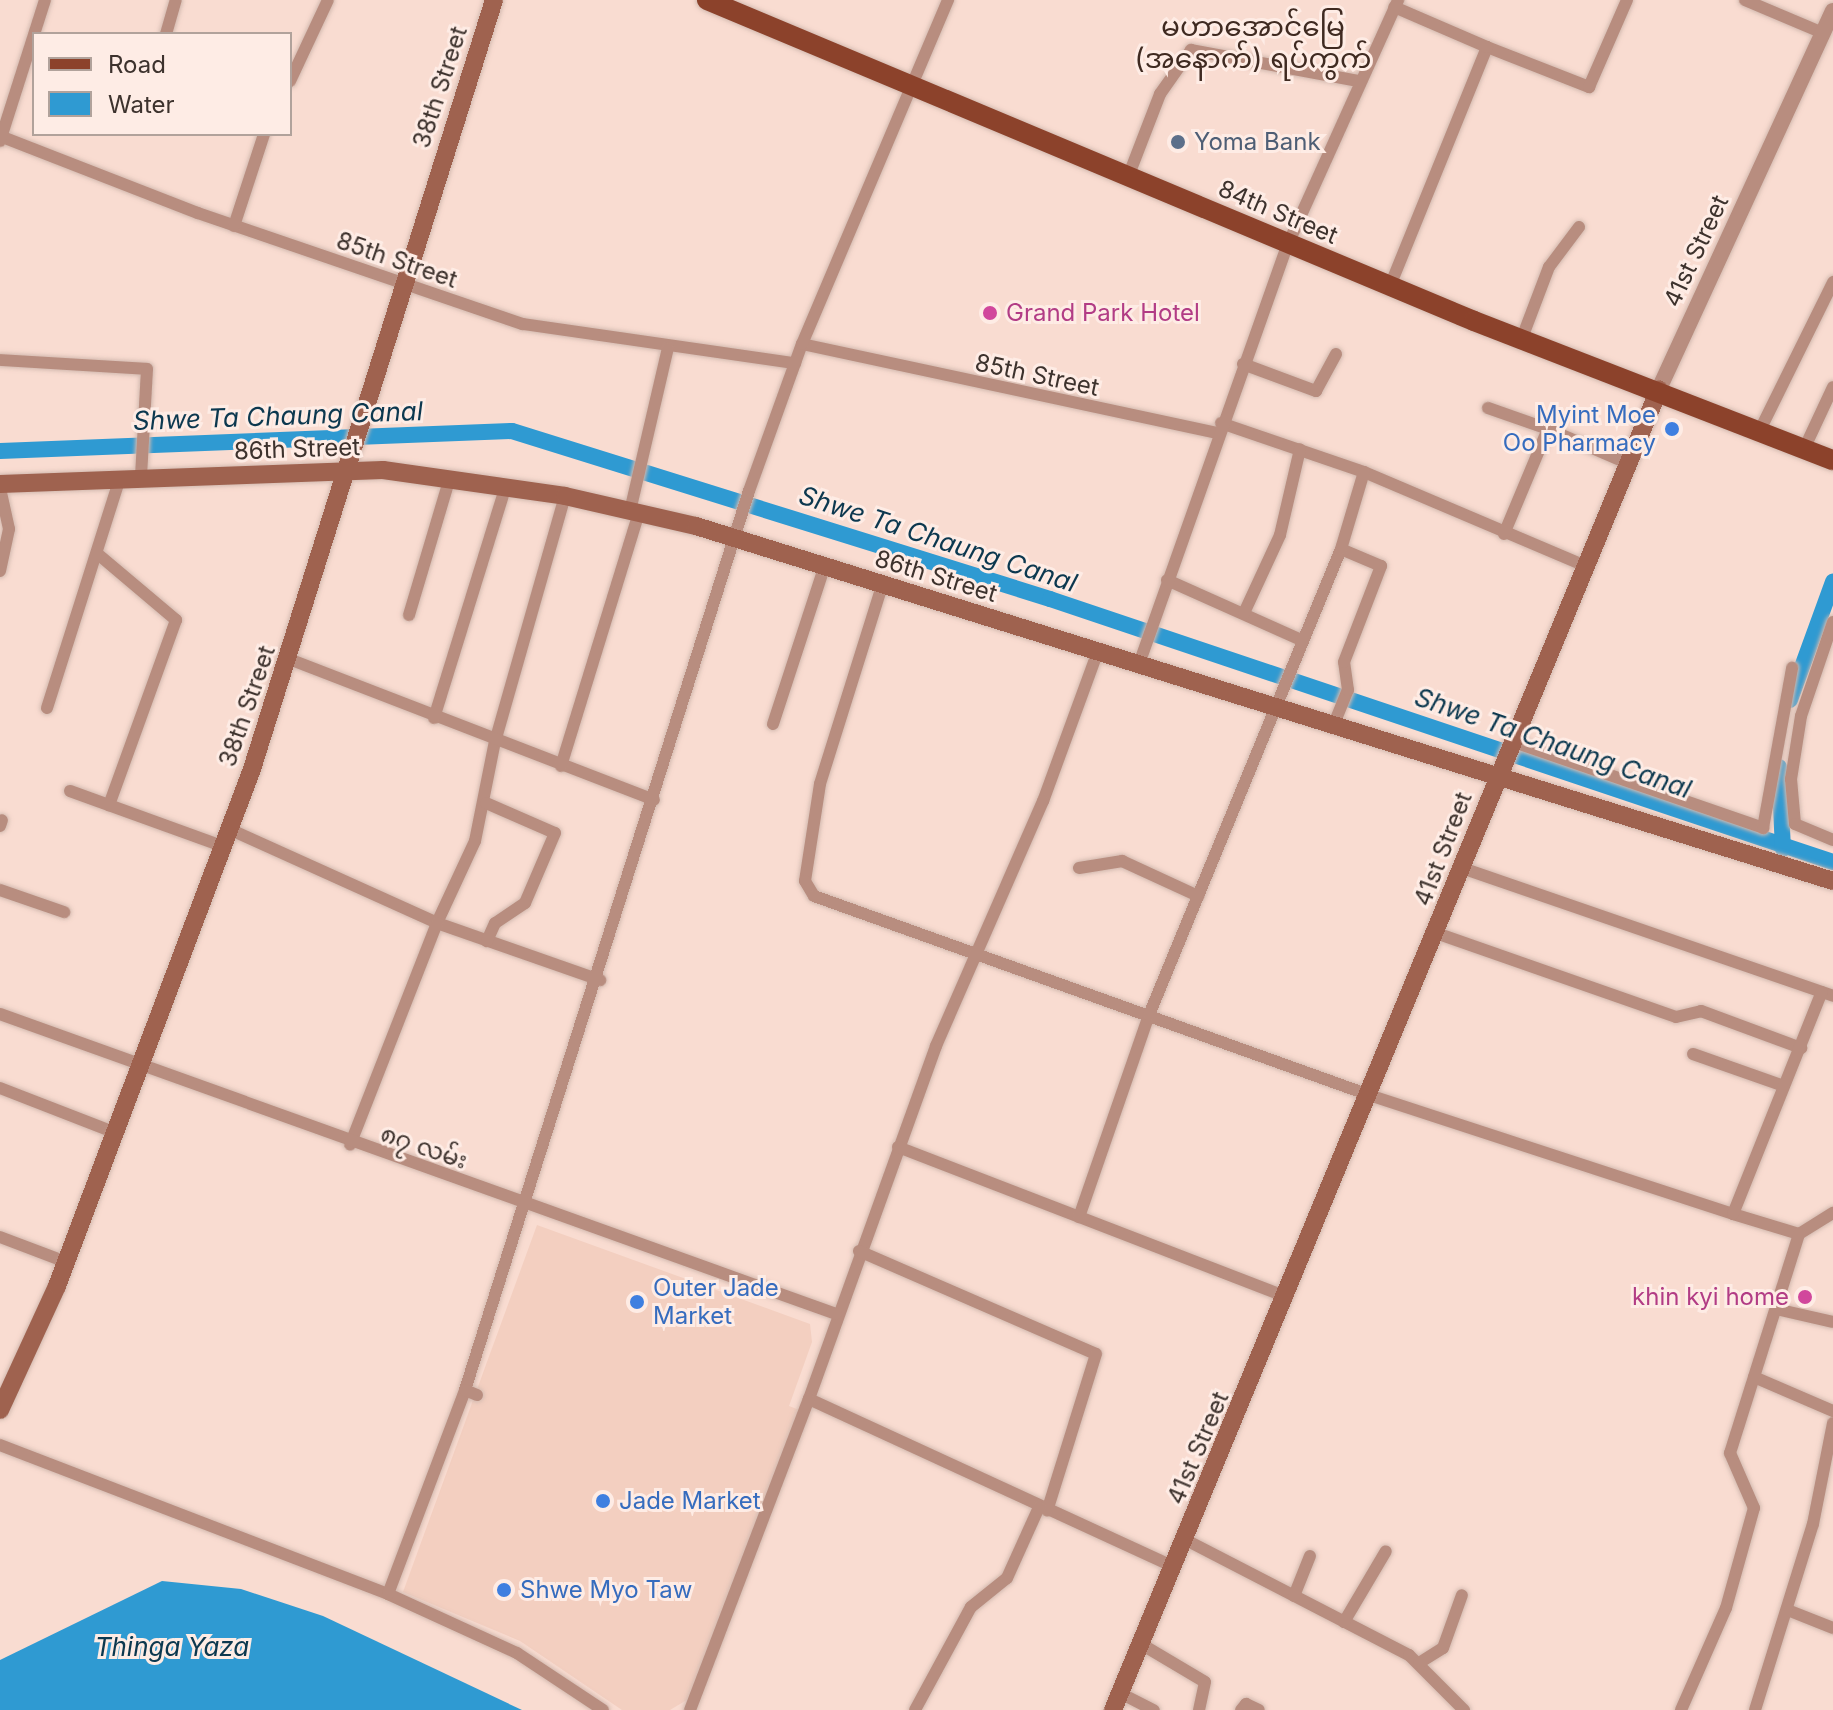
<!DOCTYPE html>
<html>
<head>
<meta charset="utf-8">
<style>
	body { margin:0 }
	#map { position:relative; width:1833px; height:1710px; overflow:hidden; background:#f9dcd1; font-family:Inter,"Noto Sans Myanmar",sans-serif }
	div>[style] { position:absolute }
	.built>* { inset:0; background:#f3cfc0 }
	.water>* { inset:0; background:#2f9ad2 }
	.canal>* { height:16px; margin:-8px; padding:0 8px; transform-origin:8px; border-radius:8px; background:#2f9ad2 }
	.roads { filter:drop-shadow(0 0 2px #d3bab0) drop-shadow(0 0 2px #d3bab0) }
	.minor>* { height:12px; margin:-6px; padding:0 6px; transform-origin:6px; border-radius:6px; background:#b88d7f }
	.tertiary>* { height:16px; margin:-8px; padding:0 8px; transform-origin:8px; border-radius:8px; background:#b88d7f }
	.secondary>* { height:18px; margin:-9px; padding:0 9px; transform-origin:9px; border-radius:9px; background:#9f624f }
	.primary>* { height:20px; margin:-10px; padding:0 10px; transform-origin:10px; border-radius:10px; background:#8c422b }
	.dots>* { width:22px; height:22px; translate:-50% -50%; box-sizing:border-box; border:4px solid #feece5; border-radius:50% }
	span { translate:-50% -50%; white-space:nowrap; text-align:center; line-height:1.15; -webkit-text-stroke:6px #feece5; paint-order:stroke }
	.street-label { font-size:24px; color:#3d322d }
	.service-label { font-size:24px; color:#4e5e75 }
	.left { translate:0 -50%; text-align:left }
	.hotel-label { font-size:24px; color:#b23c85 }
	.right { translate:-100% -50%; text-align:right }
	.shop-label { font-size:24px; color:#366cbe }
	.water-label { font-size:26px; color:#0c384f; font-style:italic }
	.quarter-label { font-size:28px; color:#3f2a21 }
	.legend { position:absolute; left:32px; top:32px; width:260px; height:104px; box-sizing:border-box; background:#feece5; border:2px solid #b1a29b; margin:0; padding:10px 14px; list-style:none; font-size:24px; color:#3d322d }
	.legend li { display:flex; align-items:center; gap:16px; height:40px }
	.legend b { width:40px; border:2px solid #b1a29b }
</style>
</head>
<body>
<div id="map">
	<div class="built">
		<div style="clip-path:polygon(537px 1225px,810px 1324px,812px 1342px,789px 1406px,802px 1411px,695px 1695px,670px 1710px,622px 1710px,520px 1641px,403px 1592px)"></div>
	</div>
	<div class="water">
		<div style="clip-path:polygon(162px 1581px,241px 1589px,323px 1616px,522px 1710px,0 1710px,0 1660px)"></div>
	</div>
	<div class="canal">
		<div style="left:0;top:451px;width:512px;rotate:-2.24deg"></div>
		<div style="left:512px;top:431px;width:564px;rotate:17.34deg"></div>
		<div style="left:1050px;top:599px;width:826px;rotate:18.57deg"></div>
		<div style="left:1790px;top:700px;width:126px;rotate:-70deg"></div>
		<div style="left:1779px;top:767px;width:82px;rotate:87.2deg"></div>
	</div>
	<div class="roads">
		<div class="minor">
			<div style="left:1745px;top:0;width:85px;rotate:22.9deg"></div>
			<div style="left:166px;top:34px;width:35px;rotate:-74deg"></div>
			<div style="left:1487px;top:47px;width:110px;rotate:21.4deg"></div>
			<div style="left:1589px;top:87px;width:95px;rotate:-66.4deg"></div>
			<div style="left:290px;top:81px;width:89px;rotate:-64.9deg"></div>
			<div style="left:0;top:136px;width:212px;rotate:21.3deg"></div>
			<div style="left:198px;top:213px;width:343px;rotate:18.9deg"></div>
			<div style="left:523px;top:324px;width:275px;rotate:8.2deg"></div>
			<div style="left:0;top:141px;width:148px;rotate:-72.3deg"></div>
			<div style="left:1128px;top:177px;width:89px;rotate:-68.9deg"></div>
			<div style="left:1160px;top:94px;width:54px;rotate:-54.8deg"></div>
			<div style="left:1191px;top:50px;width:171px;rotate:10.5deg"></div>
			<div style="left:234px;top:226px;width:97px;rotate:-71.9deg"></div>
			<div style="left:1390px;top:286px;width:258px;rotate:-67.9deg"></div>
			<div style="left:1487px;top:47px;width:101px;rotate:-156.7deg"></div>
			<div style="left:1522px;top:338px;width:76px;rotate:-69.2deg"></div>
			<div style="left:1549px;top:267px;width:50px;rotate:-53.1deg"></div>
			<div style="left:802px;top:344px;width:424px;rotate:12.1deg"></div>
			<div style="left:0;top:360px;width:147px;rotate:3.5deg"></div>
			<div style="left:147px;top:369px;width:108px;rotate:93.2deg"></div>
			<div style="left:1243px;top:364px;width:78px;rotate:20.3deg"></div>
			<div style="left:1316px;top:391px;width:42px;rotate:-61.6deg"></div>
			<div style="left:1488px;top:408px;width:64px;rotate:19.3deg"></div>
			<div style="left:1221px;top:423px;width:151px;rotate:18.9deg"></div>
			<div style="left:1364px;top:472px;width:238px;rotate:23deg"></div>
			<div style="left:1761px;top:428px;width:163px;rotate:-63.7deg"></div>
			<div style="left:1805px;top:447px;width:66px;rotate:-65deg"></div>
			<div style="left:0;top:488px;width:42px;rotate:77.6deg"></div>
			<div style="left:9px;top:529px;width:43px;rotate:102.1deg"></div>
			<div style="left:565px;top:496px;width:255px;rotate:105.9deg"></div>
			<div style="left:495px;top:741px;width:102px;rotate:101.3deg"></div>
			<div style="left:475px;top:841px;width:90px;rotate:114.9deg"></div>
			<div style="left:437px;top:923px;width:173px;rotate:19.3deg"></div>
			<div style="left:630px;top:511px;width:167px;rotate:-76.9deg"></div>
			<div style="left:1504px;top:534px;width:114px;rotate:-67.3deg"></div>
			<div style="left:1548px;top:429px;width:86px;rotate:23.3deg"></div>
			<div style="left:99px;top:555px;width:101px;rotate:40.2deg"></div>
			<div style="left:176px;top:620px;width:197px;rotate:109.9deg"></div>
			<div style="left:1167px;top:580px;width:147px;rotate:24.1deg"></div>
			<div style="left:882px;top:586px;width:207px;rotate:107.4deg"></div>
			<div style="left:820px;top:784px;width:98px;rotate:98.8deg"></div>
			<div style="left:805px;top:881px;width:17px;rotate:59deg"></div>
			<div style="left:814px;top:896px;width:593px;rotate:19.72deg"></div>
			<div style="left:1372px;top:1096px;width:380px;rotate:18.1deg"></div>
			<div style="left:1733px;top:1214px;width:69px;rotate:16.9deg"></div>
			<div style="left:1799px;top:1234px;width:40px;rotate:-32deg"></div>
			<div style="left:1244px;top:613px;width:86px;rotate:-65.2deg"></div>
			<div style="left:1280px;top:535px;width:88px;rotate:-76.9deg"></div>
			<div style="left:409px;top:615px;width:140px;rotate:-73.4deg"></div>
			<div style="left:1833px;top:622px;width:99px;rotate:108.8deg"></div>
			<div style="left:1801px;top:716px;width:64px;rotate:99deg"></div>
			<div style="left:1791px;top:779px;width:45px;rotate:84.9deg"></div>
			<div style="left:1795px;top:824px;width:41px;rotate:22.8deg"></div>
			<div style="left:1098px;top:651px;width:160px;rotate:110.1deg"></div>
			<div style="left:1043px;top:801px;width:267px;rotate:113.6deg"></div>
			<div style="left:936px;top:1046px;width:375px;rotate:109.8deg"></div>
			<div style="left:809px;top:1399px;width:402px;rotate:24.7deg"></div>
			<div style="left:289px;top:659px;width:391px;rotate:21.1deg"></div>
			<div style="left:1139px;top:664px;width:446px;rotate:-70.5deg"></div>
			<div style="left:1288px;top:244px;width:268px;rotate:-65.7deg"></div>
			<div style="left:47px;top:708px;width:241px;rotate:-72.4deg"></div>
			<div style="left:434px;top:718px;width:243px;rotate:-72.8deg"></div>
			<div style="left:773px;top:724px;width:164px;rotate:-71.9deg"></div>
			<div style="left:1334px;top:724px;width:37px;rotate:-68deg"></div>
			<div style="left:1348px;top:690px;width:28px;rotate:-98deg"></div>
			<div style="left:1344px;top:662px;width:103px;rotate:-68.9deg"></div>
			<div style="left:1381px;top:566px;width:43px;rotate:-157deg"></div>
			<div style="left:1511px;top:741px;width:267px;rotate:19deg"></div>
			<div style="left:1763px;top:828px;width:163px;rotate:-79.7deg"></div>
			<div style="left:561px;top:766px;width:265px;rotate:-72.9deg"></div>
			<div style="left:70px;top:791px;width:162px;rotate:19.9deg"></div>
			<div style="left:486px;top:803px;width:75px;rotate:23.5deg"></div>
			<div style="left:555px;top:833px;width:76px;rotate:113.2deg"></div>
			<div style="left:525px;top:903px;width:36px;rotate:146deg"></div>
			<div style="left:495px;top:923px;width:20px;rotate:114deg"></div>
			<div style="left:0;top:826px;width:6px;rotate:-72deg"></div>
			<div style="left:229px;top:829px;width:228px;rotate:24.3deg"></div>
			<div style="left:437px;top:923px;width:238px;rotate:111.4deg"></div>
			<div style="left:1079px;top:868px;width:44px;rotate:-9.2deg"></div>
			<div style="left:1122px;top:861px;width:84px;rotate:24.7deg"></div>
			<div style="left:1462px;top:868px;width:392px;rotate:19deg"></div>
			<div style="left:0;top:890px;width:68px;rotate:19deg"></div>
			<div style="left:1436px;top:933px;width:254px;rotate:19.3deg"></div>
			<div style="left:1676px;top:1017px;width:26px;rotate:-13deg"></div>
			<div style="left:1701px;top:1011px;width:107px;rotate:20.3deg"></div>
			<div style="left:0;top:1014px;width:888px;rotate:19.74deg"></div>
			<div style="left:1693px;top:1054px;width:96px;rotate:19.4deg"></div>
			<div style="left:0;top:1088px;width:124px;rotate:21.2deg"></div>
			<div style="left:898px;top:1147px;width:417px;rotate:21.1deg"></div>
			<div style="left:1733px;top:1214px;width:239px;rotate:-68.2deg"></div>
			<div style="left:1079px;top:1217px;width:214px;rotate:-70.9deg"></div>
			<div style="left:1149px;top:1015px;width:504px;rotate:-67.61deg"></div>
			<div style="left:1341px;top:549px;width:80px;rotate:-73.4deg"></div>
			<div style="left:0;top:1237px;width:71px;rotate:20.7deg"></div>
			<div style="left:859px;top:1251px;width:258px;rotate:23.5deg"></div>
			<div style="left:1096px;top:1354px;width:164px;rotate:107.3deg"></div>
			<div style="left:1776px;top:1309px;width:58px;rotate:12.8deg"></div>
			<div style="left:1754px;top:1377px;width:86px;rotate:23.3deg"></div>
			<div style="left:465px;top:1390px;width:943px;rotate:-72.47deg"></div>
			<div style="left:749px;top:491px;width:156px;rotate:-70.2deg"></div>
			<div style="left:802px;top:344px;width:374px;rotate:-67deg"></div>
			<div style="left:0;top:1445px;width:416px;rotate:21deg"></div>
			<div style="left:388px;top:1594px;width:142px;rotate:24.6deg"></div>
			<div style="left:517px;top:1653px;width:103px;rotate:33.5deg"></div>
			<div style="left:1186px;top:1540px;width:251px;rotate:27.3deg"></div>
			<div style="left:1409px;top:1655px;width:78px;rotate:45deg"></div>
			<div style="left:388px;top:1594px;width:218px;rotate:-69.3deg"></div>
			<div style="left:465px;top:1390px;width:13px;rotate:23deg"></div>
			<div style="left:1294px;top:1596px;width:43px;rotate:-68.2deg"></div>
			<div style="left:1790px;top:1611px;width:46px;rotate:21.6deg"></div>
			<div style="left:1344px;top:1622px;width:82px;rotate:-59.4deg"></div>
			<div style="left:1141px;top:1644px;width:74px;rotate:30.7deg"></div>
			<div style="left:1205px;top:1682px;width:29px;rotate:102deg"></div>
			<div style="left:1419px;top:1663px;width:28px;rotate:-32deg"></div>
			<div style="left:1443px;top:1648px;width:56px;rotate:-70.3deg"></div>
			<div style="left:1120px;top:1693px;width:38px;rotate:27deg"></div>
			<div style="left:690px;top:1710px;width:333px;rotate:-69.1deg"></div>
			<div style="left:915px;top:1710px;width:117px;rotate:-61.5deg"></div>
			<div style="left:971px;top:1607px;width:46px;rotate:-38.9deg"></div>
			<div style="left:1007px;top:1578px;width:78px;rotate:-65.7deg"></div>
			<div style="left:1241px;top:1710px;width:8px;rotate:-50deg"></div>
			<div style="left:1246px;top:1704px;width:14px;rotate:25deg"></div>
			<div style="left:1681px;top:1710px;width:111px;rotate:-66.2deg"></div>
			<div style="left:1726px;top:1608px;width:104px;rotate:-74.4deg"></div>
			<div style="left:1754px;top:1508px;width:60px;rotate:-113.6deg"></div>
			<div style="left:1730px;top:1453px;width:230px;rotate:-72.5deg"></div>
			<div style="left:1755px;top:1710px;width:195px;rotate:-72.7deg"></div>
			<div style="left:1813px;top:1524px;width:103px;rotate:-78.8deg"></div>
		</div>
		<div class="tertiary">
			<div style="left:1659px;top:389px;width:416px;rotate:-65.3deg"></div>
		</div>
		<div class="secondary">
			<div style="left:0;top:484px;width:383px;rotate:-2.1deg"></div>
			<div style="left:383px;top:470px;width:184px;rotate:8.1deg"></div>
			<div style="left:565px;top:496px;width:134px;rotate:12.9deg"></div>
			<div style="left:696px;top:526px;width:1191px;rotate:17.34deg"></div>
			<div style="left:0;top:1410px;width:136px;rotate:-65.3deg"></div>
			<div style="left:57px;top:1286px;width:553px;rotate:-69.33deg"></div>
			<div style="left:252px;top:769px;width:806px;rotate:-72.53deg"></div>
			<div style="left:1113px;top:1710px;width:1429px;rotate:-67.54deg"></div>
		</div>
		<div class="primary">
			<div style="left:707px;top:0;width:831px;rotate:22.71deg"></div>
			<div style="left:1474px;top:321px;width:385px;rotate:21.2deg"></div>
		</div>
	</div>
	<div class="dots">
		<div style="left:1178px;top:142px;background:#5c6f8a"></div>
		<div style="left:990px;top:313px;background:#d1479c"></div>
		<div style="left:1672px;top:429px;background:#3f7fe0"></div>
		<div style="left:1805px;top:1297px;background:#d1479c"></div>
		<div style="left:637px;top:1302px;background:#3f7fe0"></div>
		<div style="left:603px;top:1501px;background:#3f7fe0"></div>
		<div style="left:504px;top:1590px;background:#3f7fe0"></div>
	</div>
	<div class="street-label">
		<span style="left:440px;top:87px;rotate:-72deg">38th Street</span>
		<span style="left:1278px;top:212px;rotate:23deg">84th Street</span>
		<span style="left:1696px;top:251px;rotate:-65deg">41st Street</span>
		<span style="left:397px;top:260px;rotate:19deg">85th Street</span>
		<span style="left:1037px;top:375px;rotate:12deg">85th Street</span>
		<span style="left:297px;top:449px;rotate:-2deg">86th Street</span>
		<span style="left:936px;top:576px;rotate:17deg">86th Street</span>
		<span style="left:247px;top:706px;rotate:-71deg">38th Street</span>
		<span style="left:1443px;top:849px;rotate:-69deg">41st Street</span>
		<span style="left:424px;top:1147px;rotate:19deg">၈၇ လမ်း</span>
		<span style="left:1198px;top:1448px;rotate:-67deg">41st Street</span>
	</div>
	<div class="service-label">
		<span class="left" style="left:1194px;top:142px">Yoma Bank</span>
	</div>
	<div class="hotel-label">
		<span class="left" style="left:1006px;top:313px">Grand Park Hotel</span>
		<span class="right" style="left:1789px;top:1297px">khin kyi home</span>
	</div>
	<div class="shop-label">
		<span class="right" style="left:1656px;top:429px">Myint Moe<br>Oo Pharmacy</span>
		<span class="left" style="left:653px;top:1302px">Outer Jade<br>Market</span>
		<span class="left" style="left:619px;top:1501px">Jade Market</span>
		<span class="left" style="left:520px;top:1590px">Shwe Myo Taw</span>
	</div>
	<div class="water-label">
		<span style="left:278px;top:416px;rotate:-2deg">Shwe Ta Chaung Canal</span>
		<span style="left:938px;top:539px;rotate:18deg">Shwe Ta Chaung Canal</span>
		<span style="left:1553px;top:743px;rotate:19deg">Shwe Ta Chaung Canal</span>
		<span style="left:172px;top:1647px">Thinga Yaza</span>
	</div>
	<div class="quarter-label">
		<span style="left:1253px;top:42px">မဟာအောင်မြေ<br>(အနောက်) ရပ်ကွက်</span>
	</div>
	<ul class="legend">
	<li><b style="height:10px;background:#8c422b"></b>Road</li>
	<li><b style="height:22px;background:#2f9ad2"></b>Water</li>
	</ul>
</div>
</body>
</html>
